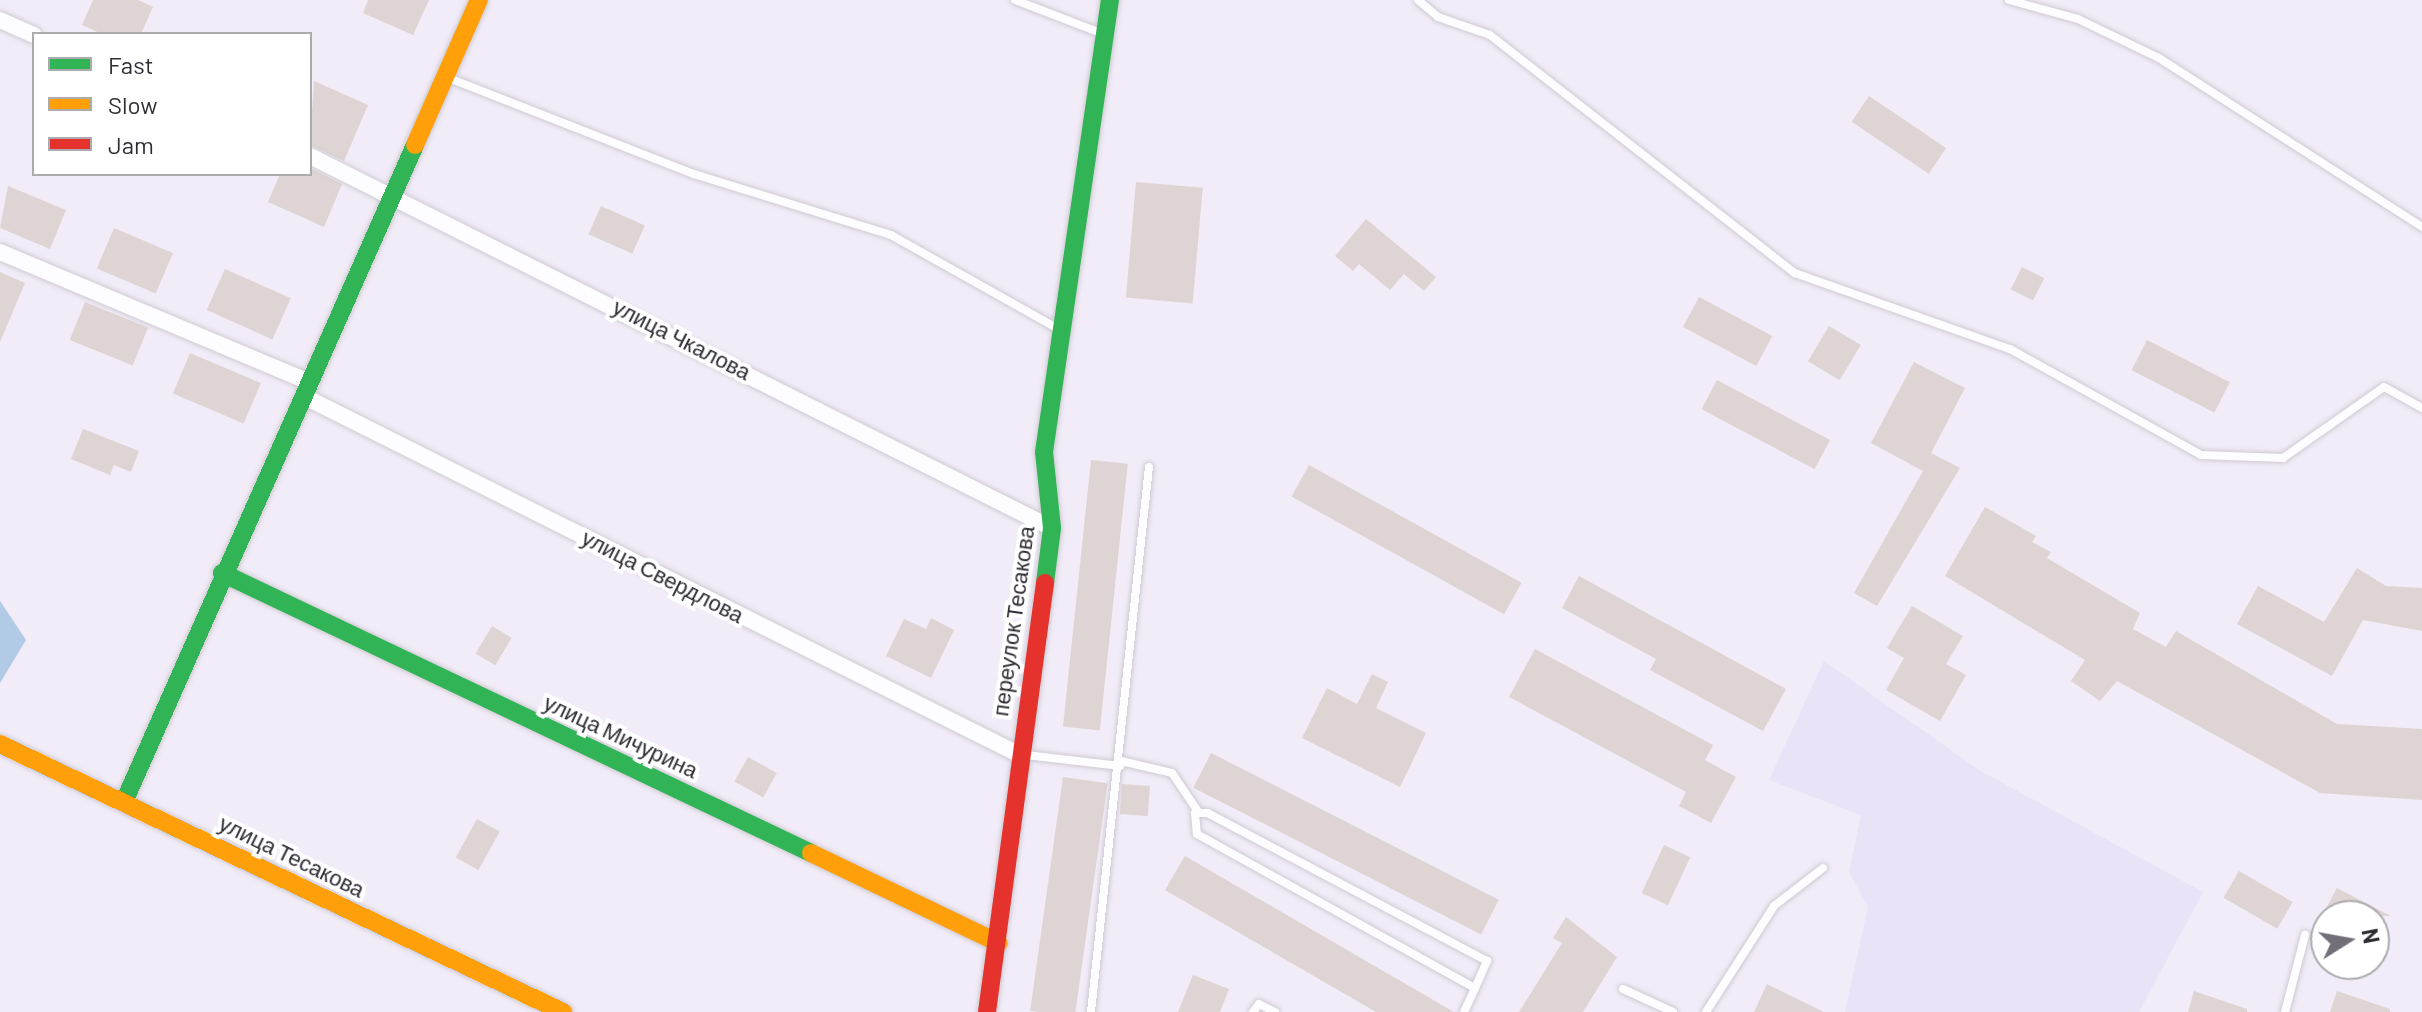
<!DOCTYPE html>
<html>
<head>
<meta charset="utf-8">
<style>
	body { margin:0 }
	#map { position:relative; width:2422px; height:1012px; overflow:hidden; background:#f1ecf7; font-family:Barlow,sans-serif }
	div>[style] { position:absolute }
	.built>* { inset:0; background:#eae2f6 }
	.water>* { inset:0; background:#b1cae6 }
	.building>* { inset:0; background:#ded4d3; transform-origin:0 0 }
	.roads { filter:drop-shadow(0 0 2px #cecad3) drop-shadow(0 0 2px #cecad3) }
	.lane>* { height:8px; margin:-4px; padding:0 4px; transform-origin:4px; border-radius:4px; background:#fdfcfe }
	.street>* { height:16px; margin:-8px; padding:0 8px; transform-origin:8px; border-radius:8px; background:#fdfcfe }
	.fast>* { height:18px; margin:-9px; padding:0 9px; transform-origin:9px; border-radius:9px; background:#30b455 }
	.slow>* { height:18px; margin:-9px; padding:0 9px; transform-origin:9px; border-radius:9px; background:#ff9f0a }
	.jam>* { height:18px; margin:-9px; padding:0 9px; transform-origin:9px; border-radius:9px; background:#e5322d }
	span { translate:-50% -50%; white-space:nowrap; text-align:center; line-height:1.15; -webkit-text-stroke:8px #fff; paint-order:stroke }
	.street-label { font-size:22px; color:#2f2c34 }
	.legend { position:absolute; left:32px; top:32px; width:280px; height:144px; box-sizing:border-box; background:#fff; border:2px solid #acabae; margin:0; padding:10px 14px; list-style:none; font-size:24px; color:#2f2c34 }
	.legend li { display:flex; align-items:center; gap:16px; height:40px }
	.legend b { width:40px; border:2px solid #acabae }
	.north { position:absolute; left:2310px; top:900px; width:80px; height:80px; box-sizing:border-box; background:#fff; border:2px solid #acabae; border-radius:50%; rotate:79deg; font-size:22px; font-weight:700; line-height:32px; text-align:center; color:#2f2c34 }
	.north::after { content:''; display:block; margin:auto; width:28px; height:36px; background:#736f78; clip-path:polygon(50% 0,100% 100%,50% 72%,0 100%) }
</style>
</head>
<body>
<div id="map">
	<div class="built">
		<div style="clip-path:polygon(1824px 661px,1979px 770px,2203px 892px,2139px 1012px,1845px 1012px,1868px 907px,1849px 872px,1861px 815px,1769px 780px)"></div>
	</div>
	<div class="water">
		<div style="clip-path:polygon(0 601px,26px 640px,0 683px)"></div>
	</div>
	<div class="building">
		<div style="clip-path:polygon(93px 0,138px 0,153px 7px,141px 34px,102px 34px,82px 25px)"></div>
		<div style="clip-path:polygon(368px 0,429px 0,413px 35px,363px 13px)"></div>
		<div style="clip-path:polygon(314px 81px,368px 105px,344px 161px,310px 145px)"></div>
		<div style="left:1869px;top:96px;width:93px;height:31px;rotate:34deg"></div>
		<div style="clip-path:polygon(310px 168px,342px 184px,324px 227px,268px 202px,280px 174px)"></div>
		<div style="left:1136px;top:182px;width:67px;height:116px;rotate:5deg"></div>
		<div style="clip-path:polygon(8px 186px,66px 210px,50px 249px,0 228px)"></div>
		<div style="left:601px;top:206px;width:48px;height:31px;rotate:24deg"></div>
		<div style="clip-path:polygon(1366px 219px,1436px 277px,1424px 291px,1404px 274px,1390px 290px,1359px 264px,1353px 271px,1335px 256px)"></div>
		<div style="left:114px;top:228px;width:64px;height:44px;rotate:23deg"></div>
		<div style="left:2022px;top:267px;width:25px;height:25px;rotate:27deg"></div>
		<div style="left:225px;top:269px;width:72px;height:45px;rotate:24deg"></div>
		<div style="clip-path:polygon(0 272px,25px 283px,0 342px)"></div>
		<div style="left:1699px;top:297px;width:83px;height:34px;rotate:28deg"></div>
		<div style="left:85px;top:302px;width:68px;height:41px;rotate:22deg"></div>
		<div style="left:1829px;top:326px;width:37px;height:41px;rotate:31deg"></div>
		<div style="left:2147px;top:340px;width:93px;height:34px;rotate:27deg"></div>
		<div style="left:190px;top:353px;width:77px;height:44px;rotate:23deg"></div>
		<div style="clip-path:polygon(1914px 362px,1965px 388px,1931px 453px,1960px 468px,1877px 606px,1854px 593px,1923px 471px,1871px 443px)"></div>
		<div style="left:1717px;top:380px;width:128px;height:33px;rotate:28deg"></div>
		<div style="clip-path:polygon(83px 429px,139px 451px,131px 472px,114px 465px,110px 475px,71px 459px)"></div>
		<div style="left:1091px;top:460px;width:37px;height:268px;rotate:6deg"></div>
		<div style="left:1309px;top:465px;width:243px;height:36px;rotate:29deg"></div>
		<div style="clip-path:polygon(1985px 507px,2036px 536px,2032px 542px,2051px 552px,2047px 558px,2140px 613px,2133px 629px,2166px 647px,2176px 631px,2337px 724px,2422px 729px,2422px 800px,2320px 793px,2117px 681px,2100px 701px,2071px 681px,2085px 660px,1945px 576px)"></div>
		<div style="clip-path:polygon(2357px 568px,2386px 586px,2422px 588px,2422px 631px,2363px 620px,2332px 676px,2237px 624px,2258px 586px,2324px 622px)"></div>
		<div style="clip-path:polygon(1579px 576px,1786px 689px,1763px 731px,1650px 670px,1656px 659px,1562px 608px)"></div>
		<div style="clip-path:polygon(1912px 606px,1963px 636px,1946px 664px,1966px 675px,1940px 721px,1886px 690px,1904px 658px,1887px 648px)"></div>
		<div style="clip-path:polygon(931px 618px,954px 630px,931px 678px,886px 656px,904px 619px,926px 629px)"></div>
		<div style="left:492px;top:626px;width:23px;height:32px;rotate:31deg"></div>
		<div style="clip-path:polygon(1535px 649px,1713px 745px,1705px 760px,1736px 777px,1711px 823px,1679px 806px,1686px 792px,1509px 697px)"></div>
		<div style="clip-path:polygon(1372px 674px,1388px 682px,1376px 708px,1426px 733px,1400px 787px,1302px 738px,1327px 688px,1357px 704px)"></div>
		<div style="left:1211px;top:753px;width:323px;height:39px;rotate:27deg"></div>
		<div style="left:748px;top:757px;width:33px;height:28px;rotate:29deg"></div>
		<div style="left:1063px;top:777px;width:45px;height:236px;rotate:8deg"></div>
		<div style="left:1122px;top:784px;width:28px;height:30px;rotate:4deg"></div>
		<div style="left:477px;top:819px;width:26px;height:44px;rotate:29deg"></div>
		<div style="left:1664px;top:845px;width:29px;height:53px;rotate:25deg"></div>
		<div style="clip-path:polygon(1185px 856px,1454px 1012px,1376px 1012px,1165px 890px)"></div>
		<div style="left:2239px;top:871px;width:62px;height:31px;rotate:30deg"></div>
		<div style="clip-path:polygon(2337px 888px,2391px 916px,2322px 916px)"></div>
		<div style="clip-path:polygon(1566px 917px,1617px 957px,1583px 1012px,1519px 1012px,1562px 943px,1553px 938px)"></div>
		<div style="clip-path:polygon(1193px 975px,1229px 989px,1220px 1012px,1178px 1012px)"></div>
		<div style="clip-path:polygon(1767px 984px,1824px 1012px,1754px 1012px)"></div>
		<div style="clip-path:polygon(2194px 991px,2247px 1009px,2247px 1012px,2188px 1012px)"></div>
		<div style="clip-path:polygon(2337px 991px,2390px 1009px,2390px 1012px,2330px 1012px)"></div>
	</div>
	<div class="roads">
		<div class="lane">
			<div style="left:1015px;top:0;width:92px;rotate:21deg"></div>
			<div style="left:1418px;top:0;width:26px;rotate:40deg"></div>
			<div style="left:1438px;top:17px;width:55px;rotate:19.1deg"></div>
			<div style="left:1490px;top:35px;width:387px;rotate:38deg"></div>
			<div style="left:1795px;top:273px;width:228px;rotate:19.5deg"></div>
			<div style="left:2010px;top:349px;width:218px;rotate:29deg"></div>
			<div style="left:2201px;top:455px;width:82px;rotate:2.1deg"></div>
			<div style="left:2283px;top:458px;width:123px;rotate:-35.1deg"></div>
			<div style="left:2384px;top:387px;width:43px;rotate:28.9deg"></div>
			<div style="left:2009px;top:0;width:72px;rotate:15.4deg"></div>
			<div style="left:2078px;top:19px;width:90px;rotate:25.7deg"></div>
			<div style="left:2159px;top:58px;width:313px;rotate:32.7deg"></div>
			<div style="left:446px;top:77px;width:266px;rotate:21.4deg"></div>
			<div style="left:694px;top:174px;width:206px;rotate:17.2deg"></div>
			<div style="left:891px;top:235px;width:194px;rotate:29.3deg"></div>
			<div style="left:1026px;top:755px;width:95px;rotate:6.7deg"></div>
			<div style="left:1121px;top:761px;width:52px;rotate:13.2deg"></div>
			<div style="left:1172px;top:773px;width:48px;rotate:56deg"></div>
			<div style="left:1623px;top:989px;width:55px;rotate:24.7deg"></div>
			<div style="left:1091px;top:1012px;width:548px;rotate:-83.93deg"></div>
			<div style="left:1253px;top:1012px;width:10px;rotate:-53deg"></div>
			<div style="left:1259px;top:1004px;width:18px;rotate:27deg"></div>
			<div style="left:1464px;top:1012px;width:26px;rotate:-65deg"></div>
			<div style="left:1475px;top:988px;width:30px;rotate:-66deg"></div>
			<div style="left:1487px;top:961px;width:316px;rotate:-152.1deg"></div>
			<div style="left:1208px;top:813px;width:13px;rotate:180deg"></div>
			<div style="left:1195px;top:813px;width:21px;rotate:85deg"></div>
			<div style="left:1197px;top:834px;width:318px;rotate:29deg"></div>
			<div style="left:1706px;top:1012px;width:126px;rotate:-57.3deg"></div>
			<div style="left:1774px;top:906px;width:62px;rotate:-37.8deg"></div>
			<div style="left:2285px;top:1012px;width:80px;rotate:-75.4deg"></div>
		</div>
		<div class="street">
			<div style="left:0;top:20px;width:37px;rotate:24deg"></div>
			<div style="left:310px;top:156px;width:830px;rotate:26.63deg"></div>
			<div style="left:0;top:252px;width:338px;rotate:22.8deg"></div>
			<div style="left:307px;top:398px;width:795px;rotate:26.6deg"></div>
		</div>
		<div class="fast">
			<div style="left:222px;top:573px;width:652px;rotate:25.43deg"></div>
			<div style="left:1045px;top:583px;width:55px;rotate:-82.7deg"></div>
			<div style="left:1052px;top:528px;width:76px;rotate:-96deg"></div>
			<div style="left:1044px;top:452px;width:457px;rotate:-81.7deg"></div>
			<div style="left:124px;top:802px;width:719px;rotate:-66.11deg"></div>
		</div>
		<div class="slow">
			<div style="left:415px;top:145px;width:158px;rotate:-66.2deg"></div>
			<div style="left:0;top:744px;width:624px;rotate:25.46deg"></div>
			<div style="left:811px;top:853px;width:208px;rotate:25.6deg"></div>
		</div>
		<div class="jam">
			<div style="left:987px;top:1012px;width:433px;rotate:-82.3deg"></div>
		</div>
	</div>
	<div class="street-label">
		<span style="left:682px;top:339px;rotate:27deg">улица Чкалова</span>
		<span style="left:663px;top:576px;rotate:27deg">улица Свердлова</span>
		<span style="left:1013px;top:621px;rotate:-82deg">переулок Тесакова</span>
		<span style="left:621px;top:736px;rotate:25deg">улица Мичурина</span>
		<span style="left:292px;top:856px;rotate:26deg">улица Тесакова</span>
	</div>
	<ul class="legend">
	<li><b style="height:10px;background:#30b455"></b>Fast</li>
	<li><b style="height:10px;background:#ff9f0a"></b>Slow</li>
	<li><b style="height:10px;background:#e5322d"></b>Jam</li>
	</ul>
	<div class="north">N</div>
</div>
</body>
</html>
